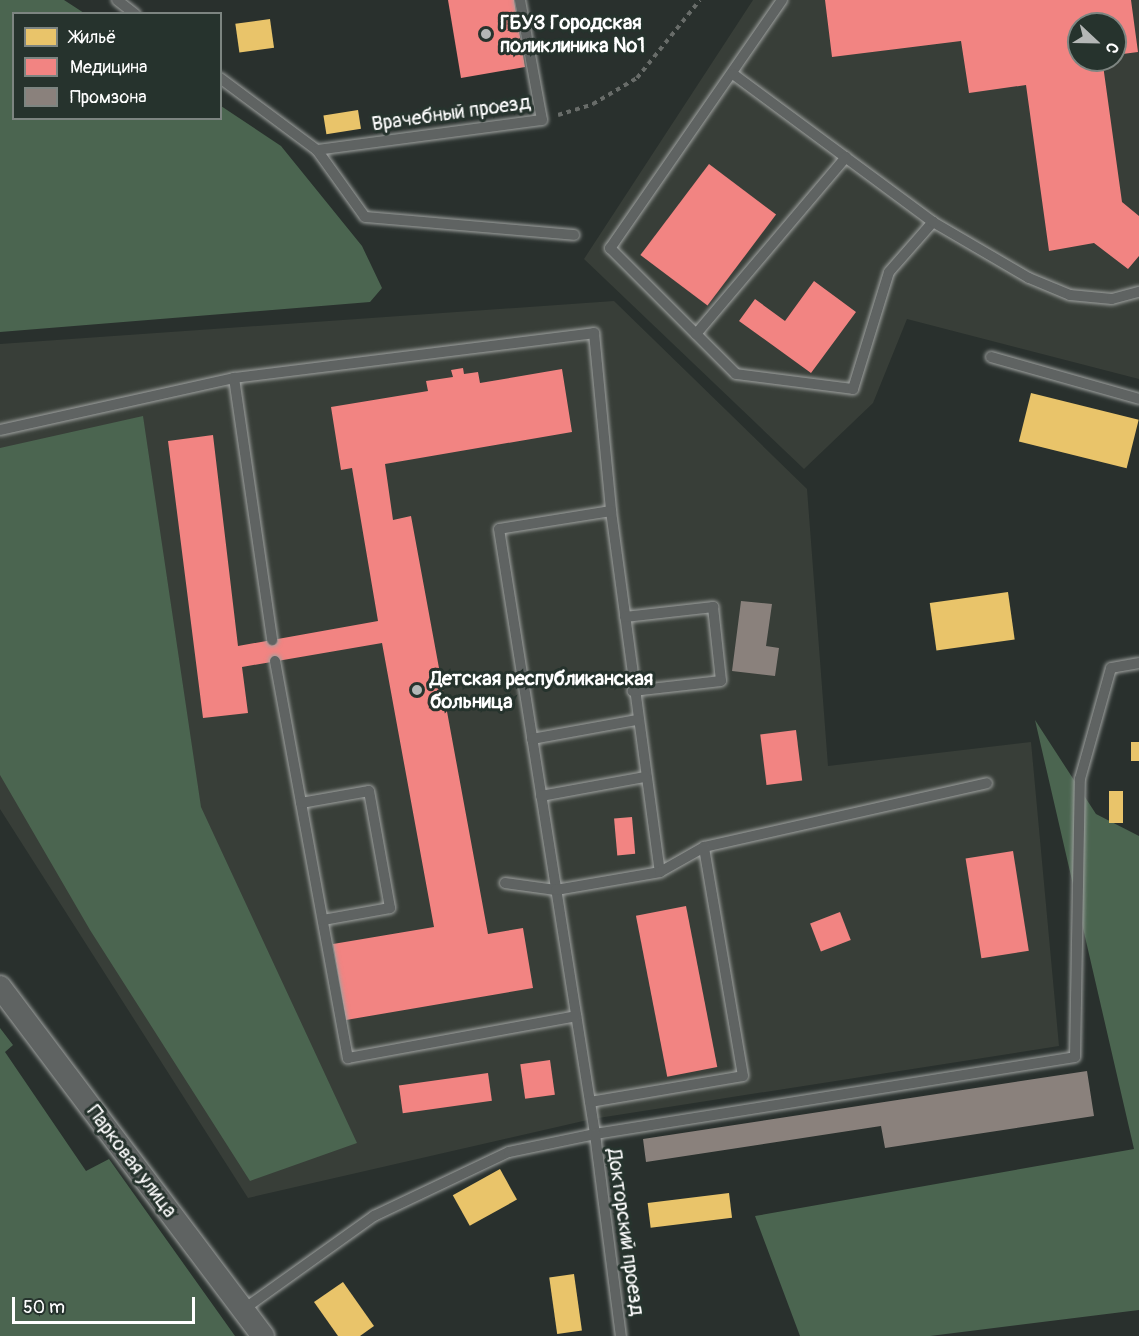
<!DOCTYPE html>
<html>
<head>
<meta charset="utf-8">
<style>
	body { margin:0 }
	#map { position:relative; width:1139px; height:1336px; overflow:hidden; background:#29302d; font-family:Pangolin,sans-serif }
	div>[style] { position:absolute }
	.built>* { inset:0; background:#383e38 }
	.green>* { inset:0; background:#4b6550 }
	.homes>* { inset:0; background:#e9c46a; transform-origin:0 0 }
	.health>* { inset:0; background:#f28482; transform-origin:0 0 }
	.industry>* { inset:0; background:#8a817c }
	.path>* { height:4px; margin-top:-2px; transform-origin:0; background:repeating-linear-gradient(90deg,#686c69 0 4.5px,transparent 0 9px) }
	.roads { filter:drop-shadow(0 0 2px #9fa2a0) drop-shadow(0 0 2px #9fa2a0) }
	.service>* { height:10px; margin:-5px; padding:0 5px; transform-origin:5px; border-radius:5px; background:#5f6362 }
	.minor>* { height:22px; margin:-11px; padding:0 11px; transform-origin:11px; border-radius:11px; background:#5f6362 }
	.dots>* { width:16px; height:16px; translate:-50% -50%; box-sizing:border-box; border:3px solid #26332d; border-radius:50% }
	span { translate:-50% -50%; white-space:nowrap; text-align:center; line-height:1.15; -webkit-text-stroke:6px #26332d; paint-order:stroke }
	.poi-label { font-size:20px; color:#fff; font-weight:700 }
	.left { translate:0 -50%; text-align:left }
	.street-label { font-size:20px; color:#fff }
	.legend { position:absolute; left:12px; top:12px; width:210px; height:108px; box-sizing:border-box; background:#26332d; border:2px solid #7d8581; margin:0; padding:8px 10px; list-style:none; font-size:18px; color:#fff }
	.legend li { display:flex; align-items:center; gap:12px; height:30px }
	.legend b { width:30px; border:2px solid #7d8581 }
	.north { position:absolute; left:1067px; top:12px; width:60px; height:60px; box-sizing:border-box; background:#26332d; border:2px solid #7d8581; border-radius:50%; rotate:112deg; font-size:16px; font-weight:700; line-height:24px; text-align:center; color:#fff }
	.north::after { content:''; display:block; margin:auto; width:21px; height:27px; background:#b4b7b6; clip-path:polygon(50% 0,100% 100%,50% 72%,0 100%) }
	.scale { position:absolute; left:12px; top:1297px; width:183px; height:27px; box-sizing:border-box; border:3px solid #fff; border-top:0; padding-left:8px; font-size:18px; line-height:21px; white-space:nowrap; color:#fff; -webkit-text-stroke:4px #26332d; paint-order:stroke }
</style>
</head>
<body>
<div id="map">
	<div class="built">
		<div style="clip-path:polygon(evenodd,753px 0,1139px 0,1139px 379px,907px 319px,873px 403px,804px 469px,584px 259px,753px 0,1079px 24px,1115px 24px,1115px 60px,1079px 60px,1079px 24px)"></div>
		<div style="clip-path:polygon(614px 301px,807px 489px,828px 766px,1031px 742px,1059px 1046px,592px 1119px,248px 1198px,0 809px,0 344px)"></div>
	</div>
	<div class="green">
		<div style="clip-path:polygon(0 0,64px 0,84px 13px,14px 14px,14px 118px,220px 118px,221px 106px,281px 146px,362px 246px,382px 288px,370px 302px,0 332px)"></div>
		<div style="clip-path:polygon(143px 416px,201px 807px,357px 1143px,250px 1181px,90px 930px,0 775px,0 448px)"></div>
		<div style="clip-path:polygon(1035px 720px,1096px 814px,1139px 836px,1139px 1310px,930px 1336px,800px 1336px,755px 1216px,1134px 1149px)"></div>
		<div style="clip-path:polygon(0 1028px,13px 1045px,5px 1052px,86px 1171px,109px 1159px,235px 1336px,0 1336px)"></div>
	</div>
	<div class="homes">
		<div style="left:270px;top:19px;width:29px;height:35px;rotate:82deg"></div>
		<div style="left:358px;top:110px;width:19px;height:35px;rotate:81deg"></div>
		<div style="left:1031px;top:393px;width:111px;height:50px;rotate:14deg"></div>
		<div style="left:1008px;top:592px;width:48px;height:79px;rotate:82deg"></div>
		<div style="left:1131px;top:742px;width:8px;height:19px"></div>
		<div style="left:1109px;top:791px;width:14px;height:32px"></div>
		<div style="left:500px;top:1169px;width:35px;height:54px;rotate:61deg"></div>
		<div style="left:729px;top:1193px;width:25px;height:82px;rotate:83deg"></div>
		<div style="left:574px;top:1274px;width:57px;height:25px;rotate:82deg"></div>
		<div style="clip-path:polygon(343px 1282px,374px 1326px,360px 1336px,338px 1336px,314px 1302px)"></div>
	</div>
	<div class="health">
		<div style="clip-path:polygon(448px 0,514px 0,525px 67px,461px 78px)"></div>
		<div style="clip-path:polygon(825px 0,1131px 0,1138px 52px,1115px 55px,1115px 24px,1079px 24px,1079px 60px,1111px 60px,1103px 65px,1122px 202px,1139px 216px,1139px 256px,1128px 269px,1094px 243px,1049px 251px,1026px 85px,969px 93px,961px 41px,832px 57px)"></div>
		<div style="left:709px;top:164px;width:84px;height:114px;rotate:37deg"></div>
		<div style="clip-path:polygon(814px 281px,856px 312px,811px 373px,739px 321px,755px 299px,785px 321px)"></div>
		<div style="clip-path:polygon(463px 368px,464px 374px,478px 372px,480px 383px,562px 369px,572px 432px,385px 464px,393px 520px,411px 516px,488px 934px,523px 928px,533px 988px,346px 1020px,333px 944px,434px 927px,382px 643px,242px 667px,248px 713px,203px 718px,168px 441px,213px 435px,238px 646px,378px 621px,352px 468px,341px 470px,331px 407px,428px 391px,426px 381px,453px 377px,451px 370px)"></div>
		<div style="left:796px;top:730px;width:51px;height:36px;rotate:83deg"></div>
		<div style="left:632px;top:817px;width:37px;height:18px;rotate:85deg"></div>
		<div style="left:1013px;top:851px;width:101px;height:48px;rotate:81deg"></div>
		<div style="left:686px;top:906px;width:164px;height:51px;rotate:79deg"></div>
		<div style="left:840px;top:912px;width:30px;height:32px;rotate:69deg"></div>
		<div style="left:550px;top:1060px;width:35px;height:30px;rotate:82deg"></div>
		<div style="left:488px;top:1073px;width:28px;height:90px;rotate:82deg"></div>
	</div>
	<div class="industry">
		<div style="clip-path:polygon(741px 601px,772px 604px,766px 646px,779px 648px,775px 676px,732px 671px)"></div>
		<div style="clip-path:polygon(1087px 1071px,1094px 1116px,885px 1148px,881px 1126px,646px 1162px,643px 1139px)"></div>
	</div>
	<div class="path">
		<div style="left:558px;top:115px;width:37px;rotate:-17deg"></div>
		<div style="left:593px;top:104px;width:51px;rotate:-30.6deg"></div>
		<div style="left:637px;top:78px;width:100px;rotate:-51.1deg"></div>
	</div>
	<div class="roads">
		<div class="service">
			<div style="left:117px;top:0;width:23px;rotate:38deg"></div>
			<div style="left:782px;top:0;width:302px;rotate:124.7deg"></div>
			<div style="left:610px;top:248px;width:178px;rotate:45deg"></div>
			<div style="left:736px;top:374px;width:118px;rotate:7.3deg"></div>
			<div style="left:853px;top:389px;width:122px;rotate:-72.9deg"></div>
			<div style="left:889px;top:272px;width:67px;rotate:-48.7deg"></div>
			<div style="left:733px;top:74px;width:249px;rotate:36.5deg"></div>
			<div style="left:933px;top:222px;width:111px;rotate:30.3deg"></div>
			<div style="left:1029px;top:278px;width:44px;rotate:22.5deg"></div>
			<div style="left:1070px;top:295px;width:42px;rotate:5.4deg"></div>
			<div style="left:1112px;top:299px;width:28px;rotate:-15deg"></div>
			<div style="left:220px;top:78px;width:121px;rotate:36.6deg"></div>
			<div style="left:317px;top:150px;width:82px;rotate:54.4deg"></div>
			<div style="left:365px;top:217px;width:210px;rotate:4.9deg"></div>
			<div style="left:317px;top:150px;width:227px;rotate:-7.6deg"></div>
			<div style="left:542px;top:120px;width:122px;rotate:-100.4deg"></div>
			<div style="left:696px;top:334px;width:232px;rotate:-49.7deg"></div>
			<div style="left:991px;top:357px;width:154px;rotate:15.8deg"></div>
			<div style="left:234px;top:378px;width:265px;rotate:81.7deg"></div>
			<div style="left:0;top:430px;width:240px;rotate:-12.5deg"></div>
			<div style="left:234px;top:378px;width:363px;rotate:-7.1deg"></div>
			<div style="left:594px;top:333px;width:179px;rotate:84.5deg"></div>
			<div style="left:611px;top:511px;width:364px;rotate:82.3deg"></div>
			<div style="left:611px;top:511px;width:113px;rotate:170.9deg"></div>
			<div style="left:499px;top:529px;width:613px;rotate:80.98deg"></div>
			<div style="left:595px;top:1134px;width:486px;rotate:-9.1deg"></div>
			<div style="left:1075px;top:1057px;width:278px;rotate:-89deg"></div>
			<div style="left:1080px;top:779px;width:115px;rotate:-74.4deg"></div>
			<div style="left:1111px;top:668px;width:28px;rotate:-10deg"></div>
			<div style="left:625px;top:617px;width:89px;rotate:-6.5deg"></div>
			<div style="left:713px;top:607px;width:74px;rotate:83.8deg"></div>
			<div style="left:721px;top:681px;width:89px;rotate:173.5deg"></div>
			<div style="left:275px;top:661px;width:404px;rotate:79.6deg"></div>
			<div style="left:348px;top:1058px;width:232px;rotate:-10.4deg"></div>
			<div style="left:532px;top:739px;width:107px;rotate:-10.3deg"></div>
			<div style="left:541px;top:796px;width:106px;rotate:-10.4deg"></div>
			<div style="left:301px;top:803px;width:69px;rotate:-10deg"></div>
			<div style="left:369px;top:791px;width:119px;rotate:79.8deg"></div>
			<div style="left:390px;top:908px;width:68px;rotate:169.8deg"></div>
			<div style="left:505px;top:883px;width:51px;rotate:7.8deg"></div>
			<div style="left:556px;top:890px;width:106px;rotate:-9.8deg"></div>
			<div style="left:660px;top:872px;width:51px;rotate:-29.6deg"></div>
			<div style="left:704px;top:847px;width:290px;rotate:-12.7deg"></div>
			<div style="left:590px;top:1102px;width:155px;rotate:-9.6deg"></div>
			<div style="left:743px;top:1076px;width:232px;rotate:-99.7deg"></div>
			<div style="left:244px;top:1309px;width:160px;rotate:-35.6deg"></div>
			<div style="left:374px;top:1216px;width:149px;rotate:-25.4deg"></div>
			<div style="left:509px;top:1152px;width:88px;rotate:-11.8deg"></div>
			<div style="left:595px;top:1134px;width:204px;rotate:82.7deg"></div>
		</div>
		<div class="minor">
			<div style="left:0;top:987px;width:437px;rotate:53deg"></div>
		</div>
	</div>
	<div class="dots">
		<div style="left:486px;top:34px;background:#b4b7b6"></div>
		<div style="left:417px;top:690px;background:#b4b7b6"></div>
	</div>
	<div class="poi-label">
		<span class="left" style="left:500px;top:34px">ГБУЗ Городская<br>поликлиника №1</span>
		<span class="left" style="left:430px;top:690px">Детская республиканская<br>больница</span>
	</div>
	<div class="street-label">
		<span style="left:451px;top:113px;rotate:-8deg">Врачебный проезд</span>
		<span style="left:132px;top:1161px;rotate:53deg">Парковая улица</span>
		<span style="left:626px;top:1232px;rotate:82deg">Докторский проезд</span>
	</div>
	<ul class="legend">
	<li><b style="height:16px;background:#e9c46a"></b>Жильё</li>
	<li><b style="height:16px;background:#f28482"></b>Медицина</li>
	<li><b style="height:16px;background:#8a817c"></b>Промзона</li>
	</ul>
	<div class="north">С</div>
	<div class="scale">50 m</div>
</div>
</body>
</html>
